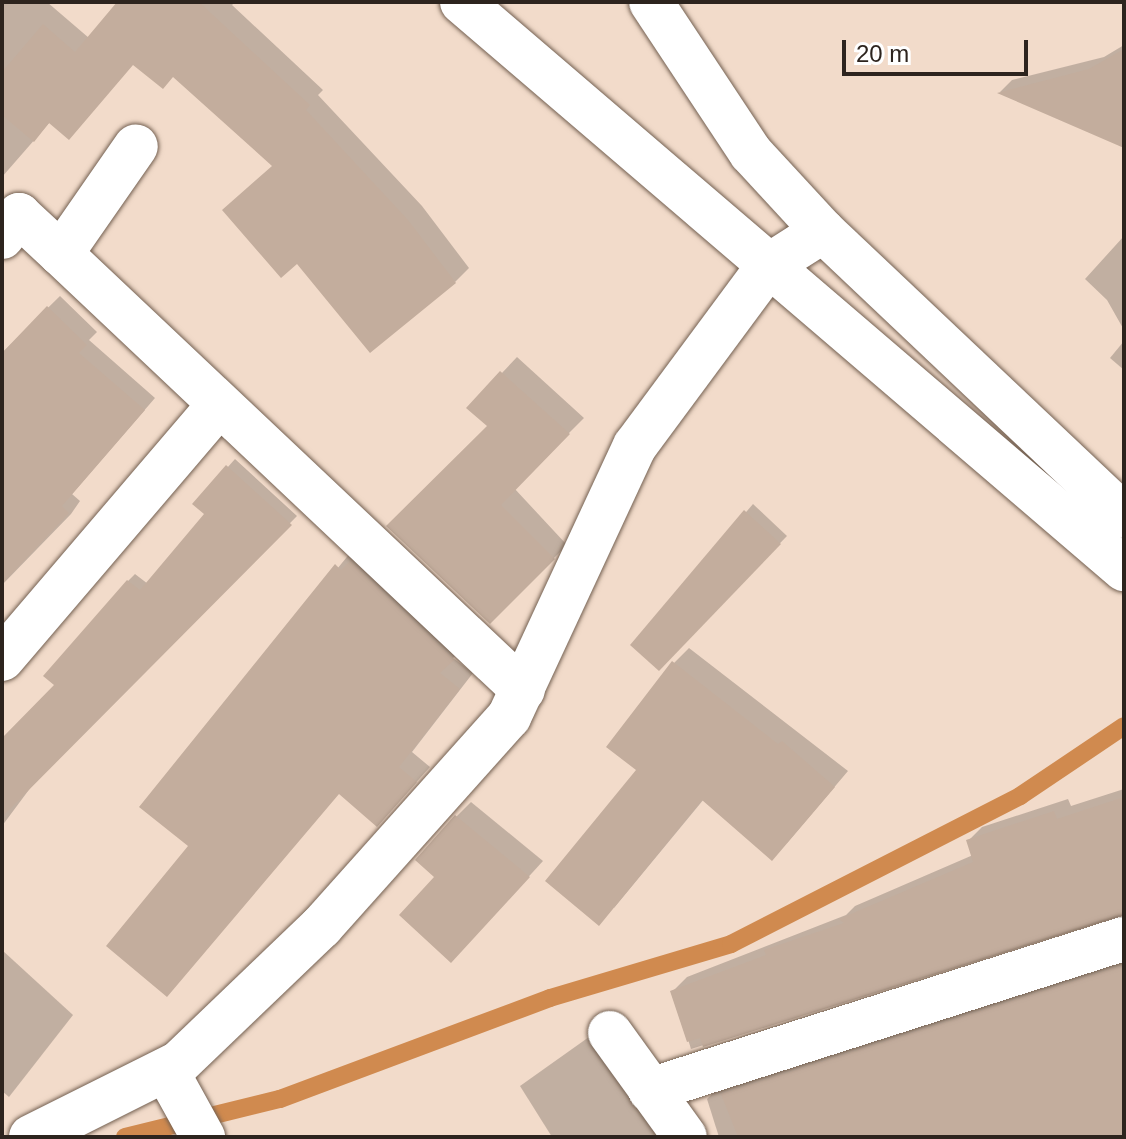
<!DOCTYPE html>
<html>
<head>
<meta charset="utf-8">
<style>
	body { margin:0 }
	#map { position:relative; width:1126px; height:1139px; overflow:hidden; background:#f2dbca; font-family:Arial,sans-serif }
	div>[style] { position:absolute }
	.shadow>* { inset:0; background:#0003 }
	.stream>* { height:18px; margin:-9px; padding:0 9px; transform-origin:9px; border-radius:9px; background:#d08a4f }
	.building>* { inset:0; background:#c3ad9d }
	.roads { filter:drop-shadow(0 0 2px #736051) drop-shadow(0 0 2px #736051) }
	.street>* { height:44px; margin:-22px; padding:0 22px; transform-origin:22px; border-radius:22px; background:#fff }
	.secondary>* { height:44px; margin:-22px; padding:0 22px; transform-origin:22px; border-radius:22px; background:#fff }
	span { translate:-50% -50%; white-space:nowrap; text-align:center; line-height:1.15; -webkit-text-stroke:8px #fff; paint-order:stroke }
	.frame { position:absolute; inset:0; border:4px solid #2d241e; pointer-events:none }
	.scale { position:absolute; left:842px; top:40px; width:186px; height:36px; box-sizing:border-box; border:4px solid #2d241e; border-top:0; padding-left:10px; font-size:24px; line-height:28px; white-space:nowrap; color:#2d241e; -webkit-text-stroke:6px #fff; paint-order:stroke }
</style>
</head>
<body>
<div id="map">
	<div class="shadow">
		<div style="clip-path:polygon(2px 2px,47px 2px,89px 38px,119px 2px,235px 2px,232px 5px,323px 90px,318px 95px,422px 206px,469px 268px,455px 282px,274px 165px,174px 75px,134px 63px,50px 122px,2px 177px)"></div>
		<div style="clip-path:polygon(1124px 45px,1124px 146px,1000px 92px,1012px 80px,1104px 57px)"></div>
		<div style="clip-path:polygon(1124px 236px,1124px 330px,1107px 300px,1085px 279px)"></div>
		<div style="clip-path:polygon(60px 296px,97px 332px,89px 340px,155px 398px,72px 494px,80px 501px,71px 514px,2px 585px,2px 353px)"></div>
		<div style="clip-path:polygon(1124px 341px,1124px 370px,1110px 358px)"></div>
		<div style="clip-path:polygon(517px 357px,584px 418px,514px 488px,567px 545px,490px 622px,489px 426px,469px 408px)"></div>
		<div style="clip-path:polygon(235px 459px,297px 516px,34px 783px,2px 826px,2px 743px,57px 685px,128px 581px,135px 574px,148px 584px,206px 514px,195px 504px)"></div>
		<div style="clip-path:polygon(753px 504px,787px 536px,659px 668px,633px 644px)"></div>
		<div style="clip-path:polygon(351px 552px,467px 644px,453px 658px,473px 673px,412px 752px,430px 767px,391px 810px,340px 793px,191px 846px,142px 806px)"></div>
		<div style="clip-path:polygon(689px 648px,848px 771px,787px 843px,704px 799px,614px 908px,639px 770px,674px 663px)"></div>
		<div style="clip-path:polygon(1124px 789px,1124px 913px,691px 1049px,673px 991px,687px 977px,846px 915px,855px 906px,973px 855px,968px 841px,982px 827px,1068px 799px,1071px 806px)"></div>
		<div style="clip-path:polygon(471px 802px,543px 861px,466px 945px,436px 876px,456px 817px)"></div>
		<div style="clip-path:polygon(2px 950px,73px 1015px,9px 1097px,2px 1091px)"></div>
		<div style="clip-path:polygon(1124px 957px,1124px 1137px,719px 1137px,707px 1099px,721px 1085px)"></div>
		<div style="clip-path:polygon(596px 1032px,661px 1137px,552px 1137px,520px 1086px)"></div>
	</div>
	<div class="stream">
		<div style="left:125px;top:1137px;width:160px;rotate:-13.8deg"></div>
		<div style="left:280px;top:1099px;width:288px;rotate:-20.5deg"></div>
		<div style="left:550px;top:998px;width:189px;rotate:-16.6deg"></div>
		<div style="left:731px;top:944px;width:325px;rotate:-27.1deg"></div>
		<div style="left:1020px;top:796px;width:125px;rotate:-33.9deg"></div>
	</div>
	<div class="building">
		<div style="clip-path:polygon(117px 2px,199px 2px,310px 105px,306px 110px,408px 220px,456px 283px,370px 353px,297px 264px,281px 278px,222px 210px,272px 166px,173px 77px,163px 89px,133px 65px,69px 140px,49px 123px,34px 142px,2px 115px,2px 72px,43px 24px,75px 52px)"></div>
		<div style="clip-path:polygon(1124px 49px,1124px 148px,997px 93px,1089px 69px)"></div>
		<div style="clip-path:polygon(47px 306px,87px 345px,79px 353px,145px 410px,62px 506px,69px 513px,2px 584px,2px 353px)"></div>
		<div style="clip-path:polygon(500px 371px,570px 434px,501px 505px,555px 559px,490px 624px,386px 526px,487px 426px,466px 408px)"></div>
		<div style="clip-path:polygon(226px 465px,292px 525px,2px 817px,2px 738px,54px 685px,43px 676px,127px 580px,140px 590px,204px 514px,192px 504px)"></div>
		<div style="clip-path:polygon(744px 510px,781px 544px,659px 671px,630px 645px)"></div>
		<div style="clip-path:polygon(350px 561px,454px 660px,440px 673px,460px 689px,399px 767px,417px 782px,377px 827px,339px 794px,167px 997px,106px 946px,188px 846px,139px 807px,335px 564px,341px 570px)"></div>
		<div style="clip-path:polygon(672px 661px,778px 744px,782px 741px,835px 787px,772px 861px,702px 800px,599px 926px,545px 881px,636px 770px,606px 747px)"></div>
		<div style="clip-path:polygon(1124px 797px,1124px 915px,703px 1047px,700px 1038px,687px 1042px,670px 991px,766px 955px,764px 950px,844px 923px,839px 919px,973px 862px,966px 840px,1054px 811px,1057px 819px)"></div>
		<div style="clip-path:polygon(455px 815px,530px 877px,451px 963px,399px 915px,434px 877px,415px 860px)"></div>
		<div style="clip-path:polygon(1124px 965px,1124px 1137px,738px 1137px,721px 1094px)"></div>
	</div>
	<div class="roads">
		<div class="street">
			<div style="left:651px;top:2px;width:181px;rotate:56.5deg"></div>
			<div style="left:751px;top:153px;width:106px;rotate:47.3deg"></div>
			<div style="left:823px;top:231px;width:415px;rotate:43.4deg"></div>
			<div style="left:2px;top:237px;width:28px;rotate:-52deg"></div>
			<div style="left:19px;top:215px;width:57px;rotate:42.9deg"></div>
			<div style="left:61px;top:254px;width:131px;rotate:-55.2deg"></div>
			<div style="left:61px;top:254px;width:635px;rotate:43.34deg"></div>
			<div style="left:2px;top:659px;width:335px;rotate:-49.5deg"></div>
			<div style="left:610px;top:1033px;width:128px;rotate:54.2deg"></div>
			<div style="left:166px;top:1070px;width:77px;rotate:61.1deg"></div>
			<div style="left:650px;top:1090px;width:497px;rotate:-17.7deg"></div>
			<div style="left:31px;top:1137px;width:165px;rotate:-26.6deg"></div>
			<div style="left:179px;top:1063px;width:197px;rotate:-43.8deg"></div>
			<div style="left:321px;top:927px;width:282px;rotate:-48.2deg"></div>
			<div style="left:509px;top:717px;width:299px;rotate:-65.1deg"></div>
			<div style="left:635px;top:446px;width:224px;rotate:-53.5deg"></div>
			<div style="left:768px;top:266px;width:65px;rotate:-32.5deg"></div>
		</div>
		<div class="secondary">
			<div style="left:462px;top:2px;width:872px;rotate:40.58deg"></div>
		</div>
	</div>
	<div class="frame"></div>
	<div class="scale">20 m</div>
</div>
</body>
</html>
